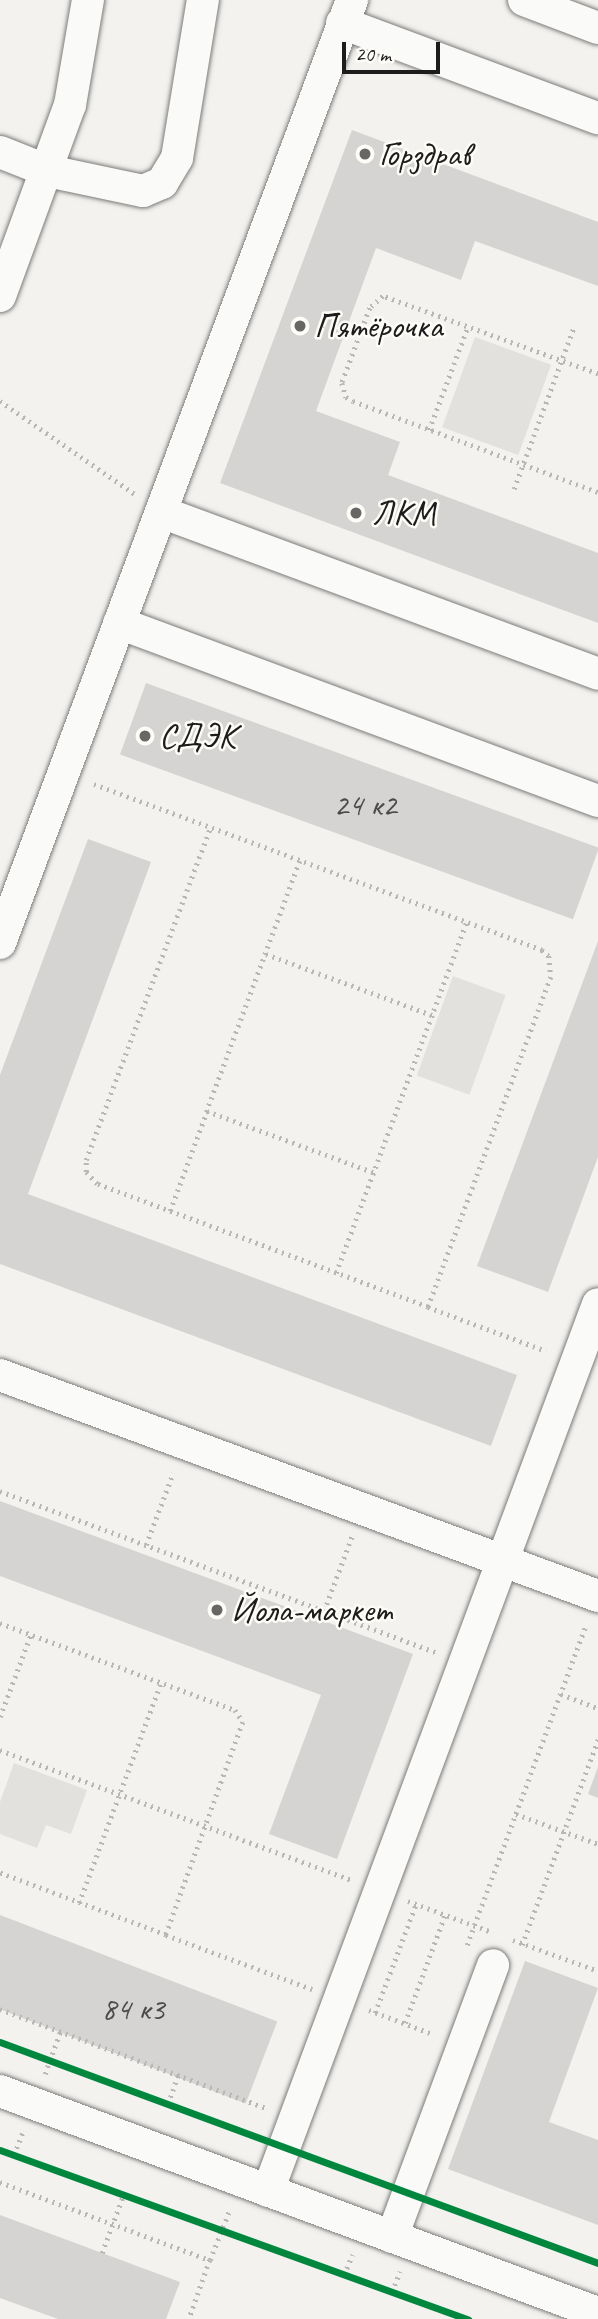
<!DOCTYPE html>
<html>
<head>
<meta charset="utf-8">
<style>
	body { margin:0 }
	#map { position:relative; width:598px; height:2319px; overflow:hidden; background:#f3f2ef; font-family:Caveat,sans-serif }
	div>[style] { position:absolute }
	.green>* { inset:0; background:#e2e1dd; transform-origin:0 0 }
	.building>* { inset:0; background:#d5d4d2; transform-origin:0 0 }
	.path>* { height:4.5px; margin-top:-2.25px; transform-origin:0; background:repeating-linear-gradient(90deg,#b8b7b6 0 2px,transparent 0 7px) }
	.roads { filter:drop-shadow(0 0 2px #7d7c7b) drop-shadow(0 0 2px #7d7c7b) }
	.minor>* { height:32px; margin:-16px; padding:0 16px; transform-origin:16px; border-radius:16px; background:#fafaf8 }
	.cycleway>* { height:7px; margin:-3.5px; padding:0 3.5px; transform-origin:3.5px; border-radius:3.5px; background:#00873e }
	.dots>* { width:19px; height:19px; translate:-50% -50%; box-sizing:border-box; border:4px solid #fdfcf7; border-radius:50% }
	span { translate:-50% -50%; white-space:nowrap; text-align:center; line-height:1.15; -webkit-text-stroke:5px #fdfcf7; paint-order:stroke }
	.number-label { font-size:32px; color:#4a4a4a }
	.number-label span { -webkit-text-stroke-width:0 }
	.poi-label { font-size:35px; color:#1c1c1c }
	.left { translate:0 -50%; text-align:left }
	.scale { position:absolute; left:342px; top:42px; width:98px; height:32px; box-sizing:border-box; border:4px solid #1c1c1c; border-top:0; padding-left:9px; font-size:21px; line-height:24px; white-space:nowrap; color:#1c1c1c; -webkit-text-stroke:5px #fdfcf7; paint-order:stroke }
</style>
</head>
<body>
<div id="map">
	<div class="green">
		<div style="left:475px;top:337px;width:81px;height:96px;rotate:20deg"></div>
		<div style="left:453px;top:976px;width:56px;height:106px;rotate:20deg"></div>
		<div style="clip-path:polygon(14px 1763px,87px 1790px,71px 1834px,46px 1825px,37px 1848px,0 1834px,0 1802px)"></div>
	</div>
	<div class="building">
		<div style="clip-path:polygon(352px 130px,598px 222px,598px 286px,475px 241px,461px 280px,376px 248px,316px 411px,400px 442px,388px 475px,598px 553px,598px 623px,220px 483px)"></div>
		<div style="left:146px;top:683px;width:482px;height:76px;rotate:20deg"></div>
		<div style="clip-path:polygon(88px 839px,151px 862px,28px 1194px,517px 1375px,491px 1446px,0 1264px,0 1075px)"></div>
		<div style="clip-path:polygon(598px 941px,598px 1157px,548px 1292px,477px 1266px)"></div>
		<div style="clip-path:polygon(0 1501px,413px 1654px,337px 1859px,269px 1834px,321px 1695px,0 1576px)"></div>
		<div style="clip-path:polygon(598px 1767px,598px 1798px,588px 1794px)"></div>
		<div style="left:0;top:1915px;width:297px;height:88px;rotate:21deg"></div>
		<div style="clip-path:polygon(525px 1961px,598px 1988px,549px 2122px,598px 2140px,598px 2225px,448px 2169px)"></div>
		<div style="clip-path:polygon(0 2215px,180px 2282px,166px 2319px,58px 2319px,0 2298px)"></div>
	</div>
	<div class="path">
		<div style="left:598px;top:374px;width:229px;rotate:-160.1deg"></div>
		<div style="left:383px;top:296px;width:18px;rotate:137deg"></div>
		<div style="left:370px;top:308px;width:80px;rotate:110.5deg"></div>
		<div style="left:342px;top:383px;width:15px;rotate:74deg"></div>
		<div style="left:346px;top:397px;width:8px;rotate:30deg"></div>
		<div style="left:353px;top:401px;width:261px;rotate:20.4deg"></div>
		<div style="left:0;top:401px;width:164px;rotate:34.6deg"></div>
		<div style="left:429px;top:430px;width:111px;rotate:-69.4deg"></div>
		<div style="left:514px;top:489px;width:173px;rotate:-69.7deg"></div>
		<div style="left:94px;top:784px;width:478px;rotate:20.3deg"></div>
		<div style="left:542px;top:950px;width:9px;rotate:41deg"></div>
		<div style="left:549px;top:956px;width:21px;rotate:85deg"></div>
		<div style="left:551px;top:977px;width:352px;rotate:110.4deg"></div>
		<div style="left:428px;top:1307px;width:353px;rotate:-159.6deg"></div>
		<div style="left:97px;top:1184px;width:16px;rotate:-133deg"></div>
		<div style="left:86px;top:1172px;width:12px;rotate:-90deg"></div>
		<div style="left:86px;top:1160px;width:354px;rotate:-69.5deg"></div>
		<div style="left:300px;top:861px;width:267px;rotate:110.4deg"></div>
		<div style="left:207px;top:1111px;width:177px;rotate:20.2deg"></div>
		<div style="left:266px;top:954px;width:177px;rotate:20.2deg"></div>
		<div style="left:170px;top:1211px;width:107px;rotate:-69.7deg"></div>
		<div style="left:336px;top:1273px;width:373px;rotate:-69.6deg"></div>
		<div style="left:428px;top:1307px;width:126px;rotate:20.4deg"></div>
		<div style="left:0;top:1491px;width:465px;rotate:20.3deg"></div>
		<div style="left:146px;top:1545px;width:77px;rotate:-69.4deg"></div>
		<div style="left:324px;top:1611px;width:80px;rotate:-69.5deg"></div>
		<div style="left:0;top:1623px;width:251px;rotate:20.3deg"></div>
		<div style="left:235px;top:1710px;width:14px;rotate:56deg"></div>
		<div style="left:243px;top:1722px;width:226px;rotate:109.9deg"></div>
		<div style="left:166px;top:1935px;width:177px;rotate:-159.5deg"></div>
		<div style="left:561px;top:1694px;width:40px;rotate:21deg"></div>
		<div style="left:0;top:1717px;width:89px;rotate:-69.5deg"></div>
		<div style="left:0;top:1750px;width:374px;rotate:20.3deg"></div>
		<div style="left:516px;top:1814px;width:87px;rotate:20.1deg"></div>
		<div style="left:408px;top:1901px;width:90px;rotate:20.3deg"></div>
		<div style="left:79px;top:1903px;width:235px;rotate:-69.6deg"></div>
		<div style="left:166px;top:1935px;width:156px;rotate:20.3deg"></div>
		<div style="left:513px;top:1940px;width:90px;rotate:20deg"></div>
		<div style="left:467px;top:1945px;width:341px;rotate:-69.6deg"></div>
		<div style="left:522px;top:1945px;width:220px;rotate:-69.7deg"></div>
		<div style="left:0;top:2009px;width:284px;rotate:20.4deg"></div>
		<div style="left:369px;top:2010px;width:68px;rotate:20.6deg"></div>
		<div style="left:375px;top:2013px;width:116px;rotate:-69.4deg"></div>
		<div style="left:405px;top:2023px;width:115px;rotate:-69.7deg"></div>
		<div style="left:45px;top:2074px;width:45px;rotate:-70.3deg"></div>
		<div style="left:168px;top:2104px;width:31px;rotate:-71deg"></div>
		<div style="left:14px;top:2155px;width:26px;rotate:-69deg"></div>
		<div style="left:0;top:2182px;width:224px;rotate:20.4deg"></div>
		<div style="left:210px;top:2260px;width:63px;rotate:109.6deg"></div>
		<div style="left:102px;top:2253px;width:61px;rotate:-69.8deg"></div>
		<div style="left:210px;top:2260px;width:55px;rotate:-68.6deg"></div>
		<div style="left:344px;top:2275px;width:22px;rotate:-68deg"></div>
		<div style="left:392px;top:2292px;width:22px;rotate:-69deg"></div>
	</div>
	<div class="roads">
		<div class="minor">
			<div style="left:524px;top:0;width:79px;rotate:20.7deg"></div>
			<div style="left:342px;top:23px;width:273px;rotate:20.4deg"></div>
			<div style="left:0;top:152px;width:52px;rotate:21.6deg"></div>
			<div style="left:48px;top:171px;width:97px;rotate:11.9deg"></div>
			<div style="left:143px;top:191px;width:21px;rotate:-23deg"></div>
			<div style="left:162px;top:183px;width:29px;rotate:-59deg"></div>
			<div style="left:177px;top:158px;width:160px;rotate:-80.7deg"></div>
			<div style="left:0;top:296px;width:203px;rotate:-69.9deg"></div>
			<div style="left:70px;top:105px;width:107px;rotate:-80.3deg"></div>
			<div style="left:161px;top:512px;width:466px;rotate:20.3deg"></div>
			<div style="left:119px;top:623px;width:511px;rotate:20.39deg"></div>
			<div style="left:0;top:943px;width:1007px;rotate:-69.53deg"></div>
			<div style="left:0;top:1375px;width:638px;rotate:20.28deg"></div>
			<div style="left:0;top:2091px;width:638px;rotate:20.37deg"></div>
			<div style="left:268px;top:2191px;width:946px;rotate:-69.59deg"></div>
			<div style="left:392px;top:2237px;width:290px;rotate:-69.6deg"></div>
		</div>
	</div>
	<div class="cycleway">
		<div style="left:0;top:2042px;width:638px;rotate:20.28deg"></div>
		<div style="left:0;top:2150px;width:498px;rotate:19.9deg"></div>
	</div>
	<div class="dots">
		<div style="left:365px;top:154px;background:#676766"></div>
		<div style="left:300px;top:326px;background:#676766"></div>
		<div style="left:356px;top:513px;background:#676766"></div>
		<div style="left:145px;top:736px;background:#676766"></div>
		<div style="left:217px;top:1610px;background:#676766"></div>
	</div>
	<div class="number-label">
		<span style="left:365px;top:805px">24 к2</span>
		<span style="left:133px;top:2009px">84 к3</span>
	</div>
	<div class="poi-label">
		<span class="left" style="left:379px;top:154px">Горздрав</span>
		<span class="left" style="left:314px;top:326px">Пятёрочка</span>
		<span class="left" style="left:372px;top:513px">ЛКМ</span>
		<span class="left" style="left:159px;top:736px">СДЭК</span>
		<span class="left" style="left:231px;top:1610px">Йола-маркет</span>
	</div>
	<div class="scale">20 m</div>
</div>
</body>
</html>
